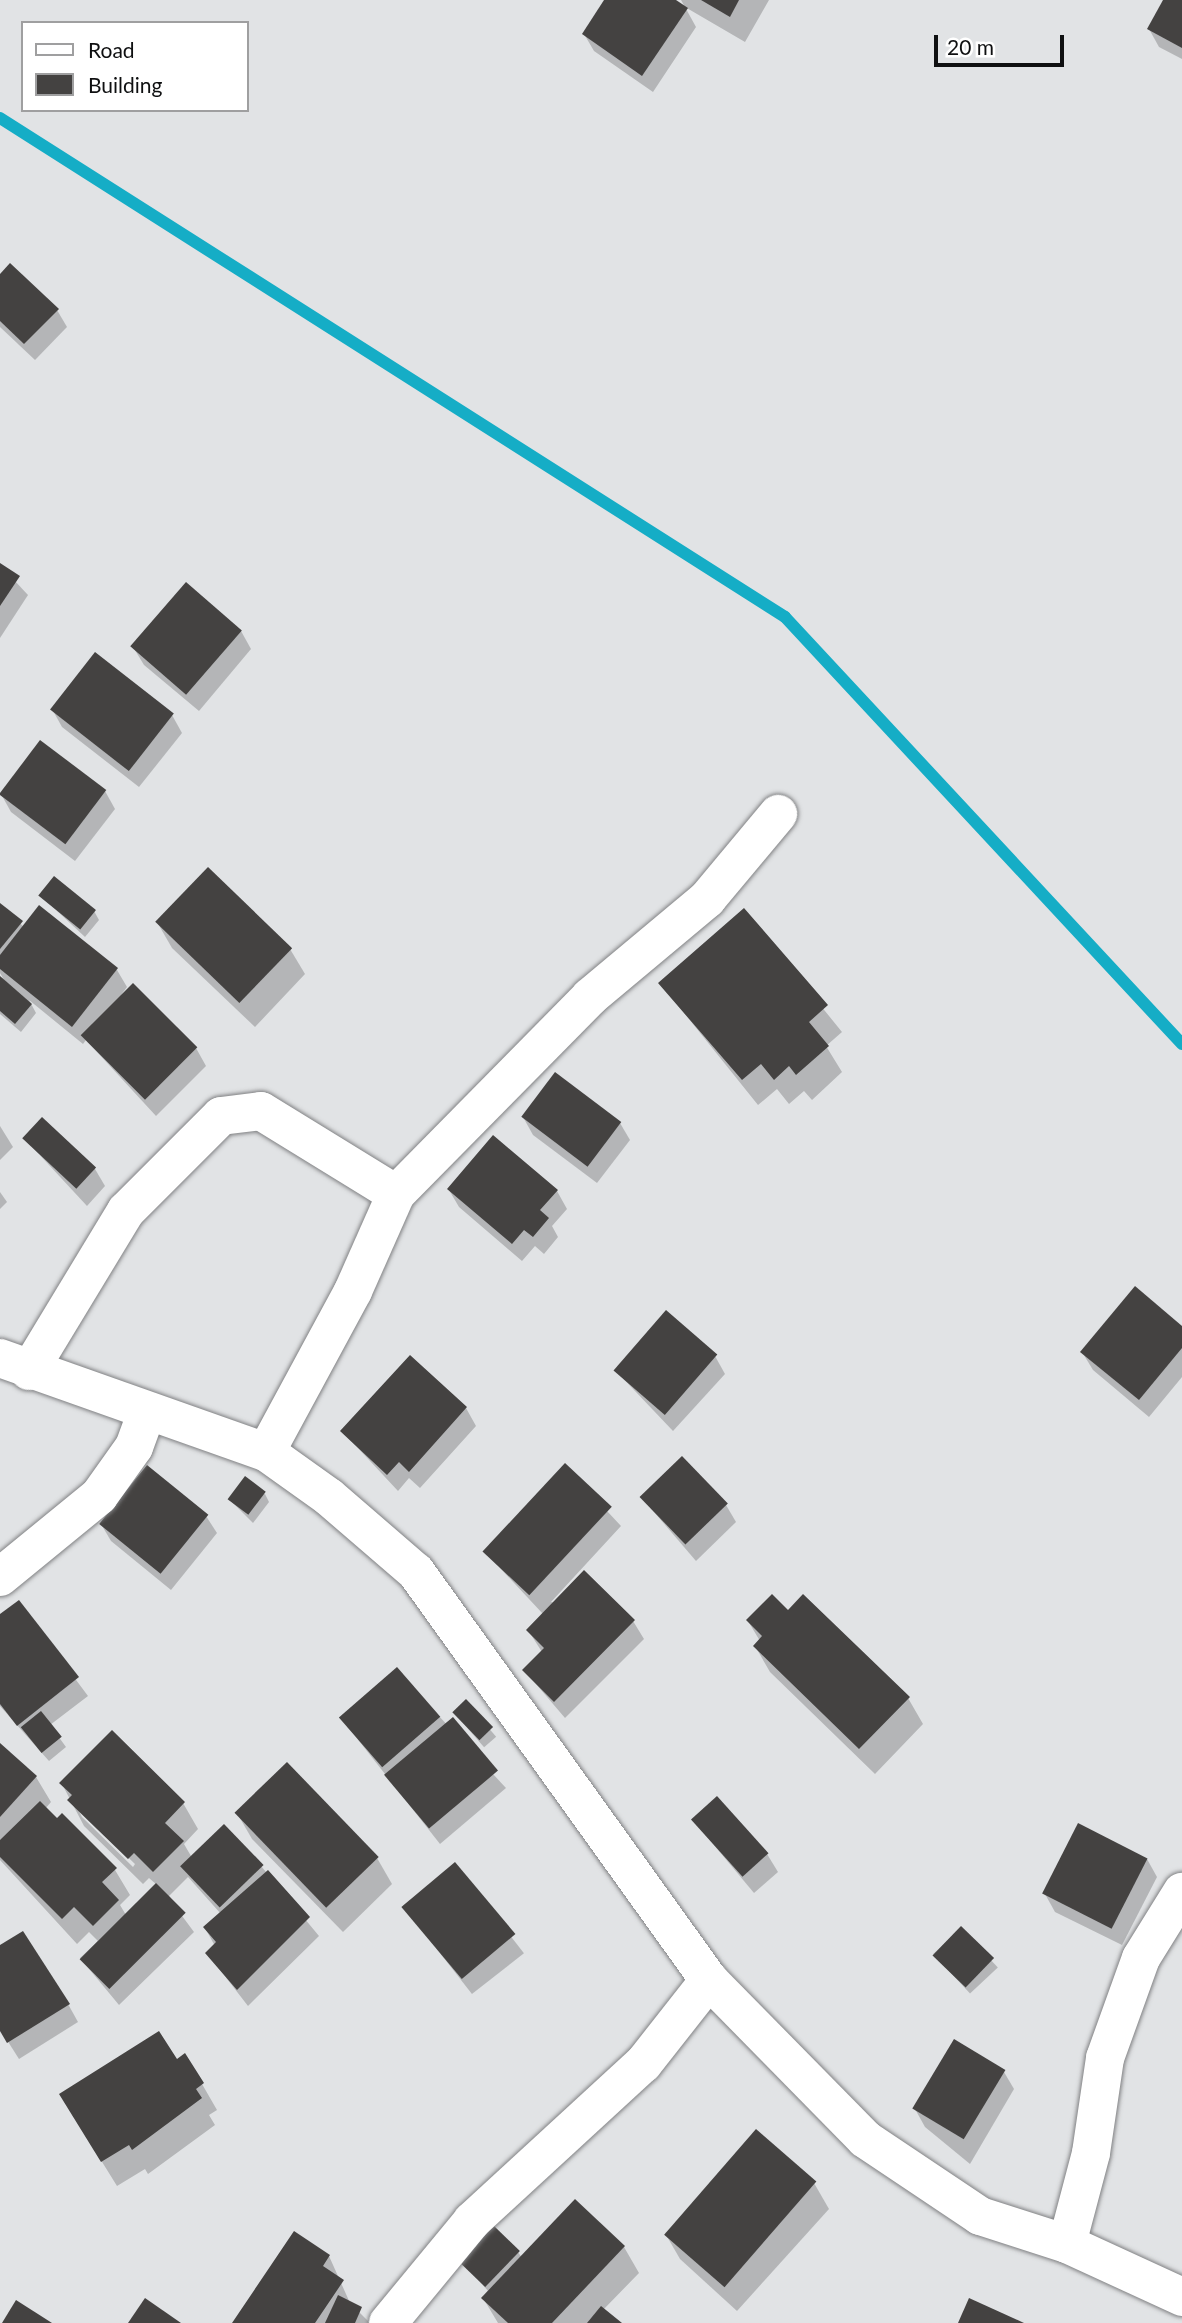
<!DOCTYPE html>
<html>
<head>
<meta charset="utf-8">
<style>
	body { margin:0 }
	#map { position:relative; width:1182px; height:2323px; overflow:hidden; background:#e1e3e5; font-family:Lato,sans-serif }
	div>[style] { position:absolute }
	.shadow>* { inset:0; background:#0003; transform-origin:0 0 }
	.stream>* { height:12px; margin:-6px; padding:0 6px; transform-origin:6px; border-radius:6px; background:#15adc6 }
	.building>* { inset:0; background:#444241; transform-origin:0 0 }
	.roads { filter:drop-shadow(0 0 2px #808183) drop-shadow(0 0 2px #808183) }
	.street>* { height:38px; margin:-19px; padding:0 19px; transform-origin:19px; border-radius:19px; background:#fff }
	span { translate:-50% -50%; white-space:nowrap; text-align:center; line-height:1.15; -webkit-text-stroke:7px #fff; paint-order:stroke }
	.legend { position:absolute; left:21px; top:21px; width:228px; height:91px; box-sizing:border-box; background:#fff; border:2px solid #9f9fa0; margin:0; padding:9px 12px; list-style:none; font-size:21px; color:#0f1011 }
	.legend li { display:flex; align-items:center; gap:14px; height:35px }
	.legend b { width:35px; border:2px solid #9f9fa0 }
	.scale { position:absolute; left:934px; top:35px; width:130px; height:32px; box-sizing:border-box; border:4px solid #0f1011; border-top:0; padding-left:9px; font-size:21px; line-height:24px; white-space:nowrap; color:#0f1011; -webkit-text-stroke:5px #fff; paint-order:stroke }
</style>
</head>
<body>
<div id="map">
	<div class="shadow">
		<div style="clip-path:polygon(606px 0,673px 0,686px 9px,681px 0,769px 0,745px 42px,685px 7px,696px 27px,653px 92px,594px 51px,584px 34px)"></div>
		<div style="clip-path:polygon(1165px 0,1182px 0,1182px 59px,1159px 47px,1149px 29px)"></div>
		<div style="clip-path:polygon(0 277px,57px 310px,67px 327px,35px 360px,0 327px)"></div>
		<div style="clip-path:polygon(0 565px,28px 595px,0 638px)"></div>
		<div style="clip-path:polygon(186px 585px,241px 631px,251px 649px,199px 711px,144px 665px,133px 647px)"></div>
		<div style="clip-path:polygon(52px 709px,172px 715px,182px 733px,139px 787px,62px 727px)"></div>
		<div style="clip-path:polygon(105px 791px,115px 809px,75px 861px,11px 812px,1px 794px)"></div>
		<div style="clip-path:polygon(40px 895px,94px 911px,99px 920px,85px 937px)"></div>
		<div style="clip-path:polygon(0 905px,24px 927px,117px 970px,127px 987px,121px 995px,133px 986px,196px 1048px,206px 1066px,156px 1116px,86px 1040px,83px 1044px,29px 1000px,36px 1013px,21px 1032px,0 1014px,0 979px,6px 983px,0 973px)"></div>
		<div style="clip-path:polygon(744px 911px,842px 1032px,826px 1046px,842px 1072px,812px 1100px,804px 1091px,789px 1104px,777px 1089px,758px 1105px,660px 983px)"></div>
		<div style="clip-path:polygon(157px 922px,290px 949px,305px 974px,255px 1027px,172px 948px)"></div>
		<div style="clip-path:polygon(523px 1117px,620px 1123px,630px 1140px,597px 1183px,533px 1135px)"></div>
		<div style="clip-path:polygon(0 1126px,13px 1147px,0 1160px)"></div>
		<div style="clip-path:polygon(24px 1138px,95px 1169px,105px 1186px,87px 1206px)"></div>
		<div style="clip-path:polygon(449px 1190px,557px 1191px,567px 1209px,552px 1226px,558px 1237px,544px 1254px,535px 1246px,522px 1261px,459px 1207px)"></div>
		<div style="clip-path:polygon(0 1192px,7px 1202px,0 1209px)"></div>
		<div style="clip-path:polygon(1182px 1328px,1182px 1377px,1149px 1417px,1093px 1370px,1082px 1352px)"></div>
		<div style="clip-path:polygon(715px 1356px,725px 1374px,673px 1431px,615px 1370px)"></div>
		<div style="clip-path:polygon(466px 1408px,476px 1426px,420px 1488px,409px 1478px,398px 1491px,342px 1431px)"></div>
		<div style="clip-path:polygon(565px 1466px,621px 1526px,551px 1602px,633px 1621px,644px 1639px,565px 1718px,524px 1670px,542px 1652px,528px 1630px,543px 1614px,485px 1552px)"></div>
		<div style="clip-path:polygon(265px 1494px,269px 1502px,253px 1523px,229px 1499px)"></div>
		<div style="clip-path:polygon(642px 1498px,726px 1505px,736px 1522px,696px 1561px)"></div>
		<div style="clip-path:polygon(206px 1516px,217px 1533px,171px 1590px,111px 1541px,101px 1524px)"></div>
		<div style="clip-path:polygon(18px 1602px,88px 1696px,50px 1725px,66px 1747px,49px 1761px,0 1706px,0 1617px)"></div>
		<div style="clip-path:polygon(788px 1612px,908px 1698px,923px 1724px,875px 1774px,770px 1672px,755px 1646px,760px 1641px,748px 1621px)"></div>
		<div style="clip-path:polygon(396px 1670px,506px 1788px,440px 1844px,341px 1718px)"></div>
		<div style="left:466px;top:1702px;width:46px;height:16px;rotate:49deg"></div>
		<div style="clip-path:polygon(evenodd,0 1745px,36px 1777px,51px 1802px,45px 1809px,58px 1821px,62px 1815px,115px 1870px,130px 1895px,120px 1905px,126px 1915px,157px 1885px,149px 1878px,143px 1884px,84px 1826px,62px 1784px,183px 1803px,198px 1829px,184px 1844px,191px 1856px,261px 1866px,319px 1936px,248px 2006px,207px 1953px,215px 1946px,205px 1928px,221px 1914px,188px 1877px,168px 1897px,194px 1932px,119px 2005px,80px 1958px,98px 1941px,89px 1932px,77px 1944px,0 1860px,0 1745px,78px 1809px,135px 1864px,133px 1867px,82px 1817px,78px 1809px)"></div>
		<div style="clip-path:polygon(287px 1765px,377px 1858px,392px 1884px,343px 1932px,252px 1839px,237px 1813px)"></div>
		<div style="clip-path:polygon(693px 1820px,767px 1854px,778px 1872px,754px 1893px)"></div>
		<div style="clip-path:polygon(1147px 1859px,1157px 1877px,1122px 1945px,1055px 1912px,1045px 1894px)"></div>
		<div style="left:455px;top:1865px;width:112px;height:66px;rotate:52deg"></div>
		<div style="left:961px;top:1928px;width:54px;height:38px;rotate:47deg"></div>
		<div style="clip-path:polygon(0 1947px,68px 2004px,78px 2022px,19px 2059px,0 2029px)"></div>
		<div style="clip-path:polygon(177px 2061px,202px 2084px,217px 2110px,209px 2115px,215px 2125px,148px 2174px,145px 2169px,117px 2186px,76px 2120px)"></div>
		<div style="clip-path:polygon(1004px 2072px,1014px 2089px,970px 2164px,925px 2127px,915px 2109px)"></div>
		<div style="clip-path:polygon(814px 2183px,829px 2209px,737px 2311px,680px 2259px,665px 2233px)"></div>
		<div style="clip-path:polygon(624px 2247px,639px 2273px,603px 2310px,620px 2323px,498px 2323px,483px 2298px,489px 2292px,463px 2263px,518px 2252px,522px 2258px)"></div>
		<div style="clip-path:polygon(329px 2256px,350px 2303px,370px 2323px,235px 2323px)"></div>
	</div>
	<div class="stream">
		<div style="left:0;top:118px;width:930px;rotate:32.44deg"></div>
		<div style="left:785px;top:617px;width:583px;rotate:47.09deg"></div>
	</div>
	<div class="building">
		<div style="clip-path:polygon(604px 0,676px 0,688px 8px,642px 76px,582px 34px)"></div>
		<div style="clip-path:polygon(701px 0,739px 0,730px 17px)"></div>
		<div style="clip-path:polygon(1163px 0,1182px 0,1182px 48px,1147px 29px)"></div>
		<div style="clip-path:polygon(10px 263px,59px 309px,24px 344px,0 321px,0 274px)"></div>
		<div style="clip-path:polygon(0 563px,20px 576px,0 606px)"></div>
		<div style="left:186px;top:582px;width:74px;height:85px;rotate:41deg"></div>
		<div style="left:95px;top:652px;width:100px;height:73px;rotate:38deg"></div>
		<div style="left:40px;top:740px;width:83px;height:68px;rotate:37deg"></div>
		<div style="left:208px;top:867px;width:117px;height:76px;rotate:44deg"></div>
		<div style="left:54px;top:876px;width:54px;height:25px;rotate:39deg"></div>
		<div style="clip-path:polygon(0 903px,23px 921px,0 949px)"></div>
		<div style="clip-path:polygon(39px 905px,118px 968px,72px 1027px,0 969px,0 955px)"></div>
		<div style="clip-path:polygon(744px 908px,828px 1005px,809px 1022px,829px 1046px,796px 1075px,789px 1066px,774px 1080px,761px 1064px,742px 1080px,658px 983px)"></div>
		<div style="clip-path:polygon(0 976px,32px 1004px,15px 1024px,0 1011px)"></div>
		<div style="left:133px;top:983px;width:91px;height:74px;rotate:45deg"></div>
		<div style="left:555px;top:1072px;width:83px;height:56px;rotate:37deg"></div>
		<div style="left:42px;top:1117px;width:74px;height:29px;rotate:43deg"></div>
		<div style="clip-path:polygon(493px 1135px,558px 1190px,540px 1210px,549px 1218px,533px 1237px,524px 1230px,512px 1244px,447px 1189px)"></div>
		<div style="clip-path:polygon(1135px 1286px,1182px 1326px,1182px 1348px,1139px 1400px,1080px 1352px)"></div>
		<div style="left:666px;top:1310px;width:68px;height:80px;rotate:41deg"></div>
		<div style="clip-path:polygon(410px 1355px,467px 1407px,409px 1472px,399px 1462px,387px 1475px,340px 1431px)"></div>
		<div style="left:682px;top:1456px;width:66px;height:59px;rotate:46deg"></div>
		<div style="left:565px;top:1463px;width:64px;height:121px;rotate:43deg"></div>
		<div style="left:147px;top:1465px;width:79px;height:76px;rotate:39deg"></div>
		<div style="left:245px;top:1476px;width:26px;height:29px;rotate:37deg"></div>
		<div style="clip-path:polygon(584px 1570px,635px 1620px,554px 1702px,522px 1670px,544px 1648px,526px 1630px)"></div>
		<div style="clip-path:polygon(772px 1594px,788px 1610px,803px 1594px,910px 1697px,859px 1749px,753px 1646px,762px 1636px,746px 1620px)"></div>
		<div style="clip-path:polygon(19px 1600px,79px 1677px,17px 1726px,0 1704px,0 1614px)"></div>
		<div style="left:397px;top:1667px;width:66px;height:77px;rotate:49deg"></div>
		<div style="left:466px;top:1699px;width:39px;height:19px;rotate:46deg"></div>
		<div style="left:41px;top:1711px;width:33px;height:26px;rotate:51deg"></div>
		<div style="left:453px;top:1717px;width:70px;height:90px;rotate:50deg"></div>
		<div style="clip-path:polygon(112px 1730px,185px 1802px,165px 1823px,184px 1841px,153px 1872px,134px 1853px,128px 1859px,67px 1800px,72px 1795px,59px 1783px)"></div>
		<div style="clip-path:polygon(0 1743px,37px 1776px,0 1817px)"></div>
		<div style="left:287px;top:1762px;width:132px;height:73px;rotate:46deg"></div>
		<div style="left:717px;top:1796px;width:77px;height:35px;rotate:48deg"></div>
		<div style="clip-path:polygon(40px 1801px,57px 1818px,62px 1813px,117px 1868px,102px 1882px,119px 1900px,93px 1926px,74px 1907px,62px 1919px,0 1857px,0 1840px)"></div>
		<div style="left:1078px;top:1823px;width:78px;height:79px;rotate:27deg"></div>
		<div style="left:224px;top:1824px;width:57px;height:61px;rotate:46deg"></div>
		<div style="left:455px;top:1862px;width:94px;height:70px;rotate:50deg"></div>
		<div style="clip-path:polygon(268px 1870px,310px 1917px,237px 1990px,205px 1953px,216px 1942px,203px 1927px)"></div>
		<div style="left:156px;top:1883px;width:42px;height:108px;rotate:45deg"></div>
		<div style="left:961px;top:1926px;width:46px;height:41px;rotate:44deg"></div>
		<div style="clip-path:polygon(23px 1931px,70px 2004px,7px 2043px,0 2031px,0 1945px)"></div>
		<div style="clip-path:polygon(159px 2031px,177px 2059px,185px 2053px,204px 2083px,196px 2089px,202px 2098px,132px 2150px,129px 2145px,101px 2162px,59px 2094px)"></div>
		<div style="left:954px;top:2039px;width:60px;height:81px;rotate:31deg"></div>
		<div style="left:756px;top:2129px;width:80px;height:140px;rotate:41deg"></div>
		<div style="clip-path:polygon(575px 2199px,625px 2246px,552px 2323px,508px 2323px,481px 2298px)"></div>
		<div style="left:494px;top:2226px;width:36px;height:50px;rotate:44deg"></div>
		<div style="clip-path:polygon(294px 2231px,330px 2255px,323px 2266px,344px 2280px,315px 2323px,232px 2323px)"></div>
		<div style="clip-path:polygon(338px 2295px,362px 2307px,355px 2323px,325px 2323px)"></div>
		<div style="clip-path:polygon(145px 2298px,181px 2323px,128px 2323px)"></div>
		<div style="clip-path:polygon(969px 2298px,1024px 2323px,958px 2323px)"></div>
		<div style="clip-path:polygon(16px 2300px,52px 2323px,2px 2323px)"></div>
		<div style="clip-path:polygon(601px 2306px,622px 2323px,587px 2323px)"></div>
	</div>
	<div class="roads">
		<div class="street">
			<div style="left:0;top:1358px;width:282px;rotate:19.5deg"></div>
			<div style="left:266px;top:1452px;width:77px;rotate:35.5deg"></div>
			<div style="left:329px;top:1497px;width:115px;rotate:40.8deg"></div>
			<div style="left:416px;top:1572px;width:502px;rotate:54.32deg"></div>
			<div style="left:709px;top:1980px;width:223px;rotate:45.5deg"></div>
			<div style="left:865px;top:2139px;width:138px;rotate:33.8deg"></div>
			<div style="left:980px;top:2216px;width:91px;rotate:17.8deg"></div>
			<div style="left:1067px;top:2244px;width:127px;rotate:24.7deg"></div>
			<div style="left:29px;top:1371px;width:187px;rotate:-58.8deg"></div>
			<div style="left:126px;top:1211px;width:134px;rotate:-45deg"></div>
			<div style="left:221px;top:1116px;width:40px;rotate:-7.1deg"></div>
			<div style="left:261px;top:1111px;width:158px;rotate:31.6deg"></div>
			<div style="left:266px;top:1452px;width:183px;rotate:-61.6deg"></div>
			<div style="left:353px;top:1291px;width:106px;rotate:-66.1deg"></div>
			<div style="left:396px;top:1194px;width:276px;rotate:-45.4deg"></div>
			<div style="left:590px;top:997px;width:153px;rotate:-39.9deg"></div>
			<div style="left:707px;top:899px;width:111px;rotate:-50.1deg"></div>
			<div style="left:0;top:1577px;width:128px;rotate:-39.3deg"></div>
			<div style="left:99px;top:1496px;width:60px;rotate:-54.5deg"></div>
			<div style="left:134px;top:1447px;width:37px;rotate:-70deg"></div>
			<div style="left:1067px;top:2244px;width:94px;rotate:-75.2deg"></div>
			<div style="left:1091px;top:2153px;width:96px;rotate:-81.6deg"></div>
			<div style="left:1105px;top:2058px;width:106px;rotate:-70.2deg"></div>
			<div style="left:1141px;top:1958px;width:78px;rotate:-58.2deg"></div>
			<div style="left:388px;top:2323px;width:132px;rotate:-50.5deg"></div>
			<div style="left:472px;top:2221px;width:232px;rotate:-42.6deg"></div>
			<div style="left:643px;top:2064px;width:107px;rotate:-51.8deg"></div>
		</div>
	</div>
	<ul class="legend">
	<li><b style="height:9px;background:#fff"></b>Road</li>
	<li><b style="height:19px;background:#444241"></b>Building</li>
	</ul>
	<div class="scale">20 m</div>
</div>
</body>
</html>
